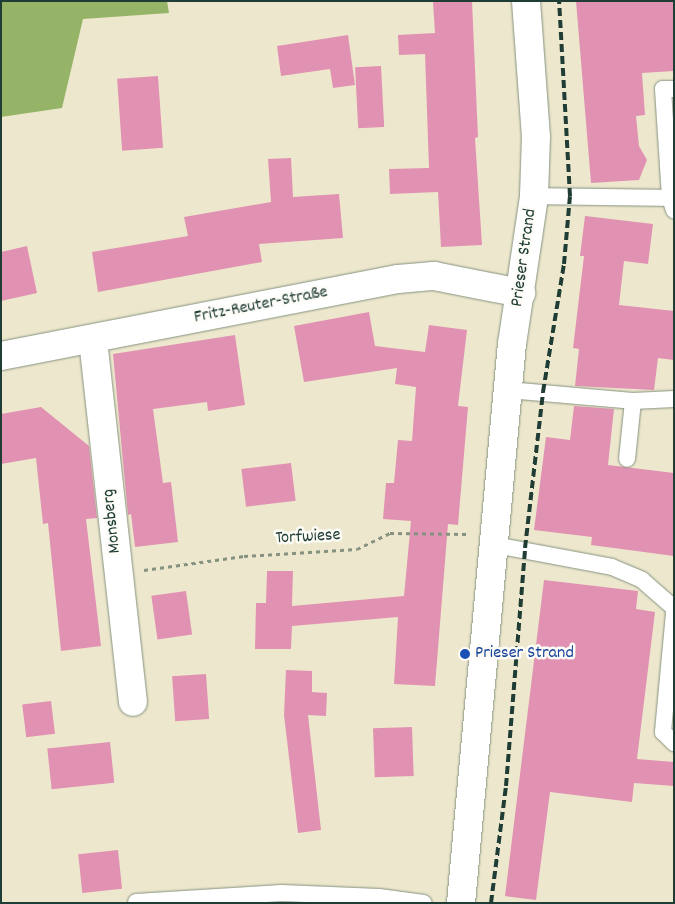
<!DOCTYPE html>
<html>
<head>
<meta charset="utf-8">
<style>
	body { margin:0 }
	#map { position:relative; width:675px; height:904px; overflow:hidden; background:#ede8cd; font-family:Dekko,sans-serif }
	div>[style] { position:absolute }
	.forest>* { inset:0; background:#96b467 }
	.building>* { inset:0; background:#e192b2; transform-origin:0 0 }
	.path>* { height:3px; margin-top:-1.5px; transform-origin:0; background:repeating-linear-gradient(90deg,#869280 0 4px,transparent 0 8px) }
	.roads { filter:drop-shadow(0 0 1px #869280) drop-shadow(0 0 1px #869280) }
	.service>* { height:16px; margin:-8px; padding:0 8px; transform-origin:8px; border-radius:8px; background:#fff }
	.minor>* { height:28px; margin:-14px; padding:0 14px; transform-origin:14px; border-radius:14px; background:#fff }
	.tertiary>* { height:28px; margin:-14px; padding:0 14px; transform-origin:14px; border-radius:14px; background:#fff }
	.rail>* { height:4px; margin-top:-2px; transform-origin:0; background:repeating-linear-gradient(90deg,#1f3d34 0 8px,transparent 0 12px) }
	.dots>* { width:14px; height:14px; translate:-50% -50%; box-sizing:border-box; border:2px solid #fdfcf7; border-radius:50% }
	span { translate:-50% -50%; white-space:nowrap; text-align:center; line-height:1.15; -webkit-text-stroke:5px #fdfcf7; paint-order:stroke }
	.street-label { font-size:18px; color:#1f3d34 }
	.transit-label { font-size:18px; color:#164399 }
	.left { translate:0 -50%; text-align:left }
	.frame { position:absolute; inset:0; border:2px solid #1f3d34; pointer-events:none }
</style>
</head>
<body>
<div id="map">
	<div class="forest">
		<div style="clip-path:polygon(1px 1px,167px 1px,169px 13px,83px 19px,62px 108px,1px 117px)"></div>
	</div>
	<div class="building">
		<div style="clip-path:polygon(472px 1px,478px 137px,475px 138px,482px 245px,441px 247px,438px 192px,390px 194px,389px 169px,429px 168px,425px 54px,399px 55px,398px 35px,435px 33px,433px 2px)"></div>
		<div style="clip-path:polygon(576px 1px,674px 1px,674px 71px,642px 73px,645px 115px,636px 116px,639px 146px,647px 160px,639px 180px,591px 183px)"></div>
		<div style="clip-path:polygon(348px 35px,355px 85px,333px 88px,330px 69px,281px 76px,277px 46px)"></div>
		<div style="left:381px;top:66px;width:61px;height:26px;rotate:87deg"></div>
		<div style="left:158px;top:76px;width:72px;height:41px;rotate:86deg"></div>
		<div style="clip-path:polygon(291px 158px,293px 197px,339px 194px,343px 238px,259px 244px,262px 262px,98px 292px,92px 252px,188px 236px,184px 217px,271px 202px,268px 159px)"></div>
		<div style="clip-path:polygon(585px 216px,653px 224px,648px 264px,624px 261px,619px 305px,674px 311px,674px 360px,658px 358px,654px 390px,575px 386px,579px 349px,573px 348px,584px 256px,580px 256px)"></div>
		<div style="clip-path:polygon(27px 246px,37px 293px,1px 301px,1px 252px)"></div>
		<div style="clip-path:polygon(369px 312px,375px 346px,425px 352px,429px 325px,467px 330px,458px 406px,468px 407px,458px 525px,448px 524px,435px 686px,394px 684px,398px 617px,292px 626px,291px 649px,255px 649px,256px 603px,266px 603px,267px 571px,293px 571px,292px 606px,404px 596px,411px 521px,383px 519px,386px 483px,394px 483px,398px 440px,412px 441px,416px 387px,395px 384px,397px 368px,304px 382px,294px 326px)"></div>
		<div style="clip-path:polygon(235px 335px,245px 405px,208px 411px,207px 402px,153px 409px,163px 483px,171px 482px,178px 542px,135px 547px,131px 514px,128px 515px,113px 354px)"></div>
		<div style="clip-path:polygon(574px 406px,614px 409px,608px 465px,674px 473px,674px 556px,591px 545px,592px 537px,534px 530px,546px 437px,570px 440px)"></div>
		<div style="clip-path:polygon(41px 407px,89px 446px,97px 518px,86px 519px,101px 646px,61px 651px,48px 523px,43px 524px,36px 458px,1px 464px,1px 414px)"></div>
		<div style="left:291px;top:463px;width:38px;height:50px;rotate:83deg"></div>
		<div style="clip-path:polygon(544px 580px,638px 591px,636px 609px,655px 612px,637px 759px,674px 762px,674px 786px,634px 783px,632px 802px,550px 792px,536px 900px,505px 896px)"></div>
		<div style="left:186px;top:591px;width:44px;height:35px;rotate:82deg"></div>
		<div style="clip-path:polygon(286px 670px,312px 671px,312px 692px,327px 693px,326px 716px,308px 715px,321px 830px,298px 833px,284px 715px)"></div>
		<div style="left:206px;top:674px;width:45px;height:34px;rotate:86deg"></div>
		<div style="left:51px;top:701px;width:33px;height:29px;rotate:83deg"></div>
		<div style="left:412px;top:727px;width:49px;height:39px;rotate:88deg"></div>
		<div style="left:110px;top:742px;width:41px;height:63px;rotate:84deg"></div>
		<div style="left:118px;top:850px;width:39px;height:40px;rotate:84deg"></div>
	</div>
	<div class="path">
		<div style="left:144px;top:570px;width:101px;rotate:-8deg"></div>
		<div style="left:244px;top:556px;width:113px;rotate:-3.5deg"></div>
		<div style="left:357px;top:549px;width:37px;rotate:-26deg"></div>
		<div style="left:390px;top:533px;width:78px;rotate:0.7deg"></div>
	</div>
	<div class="roads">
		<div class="service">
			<div style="left:674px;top:89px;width:11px;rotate:180deg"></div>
			<div style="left:663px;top:89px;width:109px;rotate:86.3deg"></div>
			<div style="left:670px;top:198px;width:13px;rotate:72deg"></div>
			<div style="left:534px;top:196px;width:136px;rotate:0.8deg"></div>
			<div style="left:508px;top:390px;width:125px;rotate:5deg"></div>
			<div style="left:633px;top:401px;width:58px;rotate:95.9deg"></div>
			<div style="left:633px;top:401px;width:41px;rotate:-2.8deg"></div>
			<div style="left:495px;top:545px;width:119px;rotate:10.6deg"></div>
			<div style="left:612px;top:567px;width:33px;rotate:23deg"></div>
			<div style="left:642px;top:580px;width:43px;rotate:41.2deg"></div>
			<div style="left:674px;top:613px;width:120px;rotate:95.3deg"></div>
			<div style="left:663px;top:732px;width:16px;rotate:45deg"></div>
			<div style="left:136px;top:902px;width:146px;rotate:-3.5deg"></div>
			<div style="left:282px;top:893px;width:97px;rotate:2.4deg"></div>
			<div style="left:379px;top:897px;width:45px;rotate:7.6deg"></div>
		</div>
		<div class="minor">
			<div style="left:93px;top:340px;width:364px;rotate:83.7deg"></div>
			<div style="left:1px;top:356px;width:404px;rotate:-11deg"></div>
			<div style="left:398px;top:279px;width:36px;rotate:-5deg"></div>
			<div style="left:434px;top:276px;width:89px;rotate:11.1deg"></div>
		</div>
		<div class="tertiary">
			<div style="left:461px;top:903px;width:561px;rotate:-84.79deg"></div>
			<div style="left:512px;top:344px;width:150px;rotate:-81.5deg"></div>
			<div style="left:534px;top:196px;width:59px;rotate:-88.1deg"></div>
			<div style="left:536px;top:137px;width:136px;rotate:-94.2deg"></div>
		</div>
	</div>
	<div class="rail">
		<div style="left:491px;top:903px;width:118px;rotate:-82.7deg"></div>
		<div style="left:506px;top:786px;width:239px;rotate:-85.4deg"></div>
		<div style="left:525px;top:548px;width:157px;rotate:-83.4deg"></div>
		<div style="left:543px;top:392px;width:130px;rotate:-80.7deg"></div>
		<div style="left:564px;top:264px;width:68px;rotate:-85deg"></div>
		<div style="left:570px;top:196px;width:195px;rotate:-93.2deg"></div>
	</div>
	<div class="dots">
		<div style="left:465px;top:654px;background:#1a4fb4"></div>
	</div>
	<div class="street-label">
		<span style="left:525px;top:258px;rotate:-82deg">Prieser Strand</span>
		<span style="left:261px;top:306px;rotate:-11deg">Fritz-Reuter-Straße</span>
		<span style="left:113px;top:521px;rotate:-96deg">Monsberg</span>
		<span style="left:308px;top:538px;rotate:-3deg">Torfwiese</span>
	</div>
	<div class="transit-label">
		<span class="left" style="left:475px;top:654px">Prieser Strand</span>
	</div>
	<div class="frame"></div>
</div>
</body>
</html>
